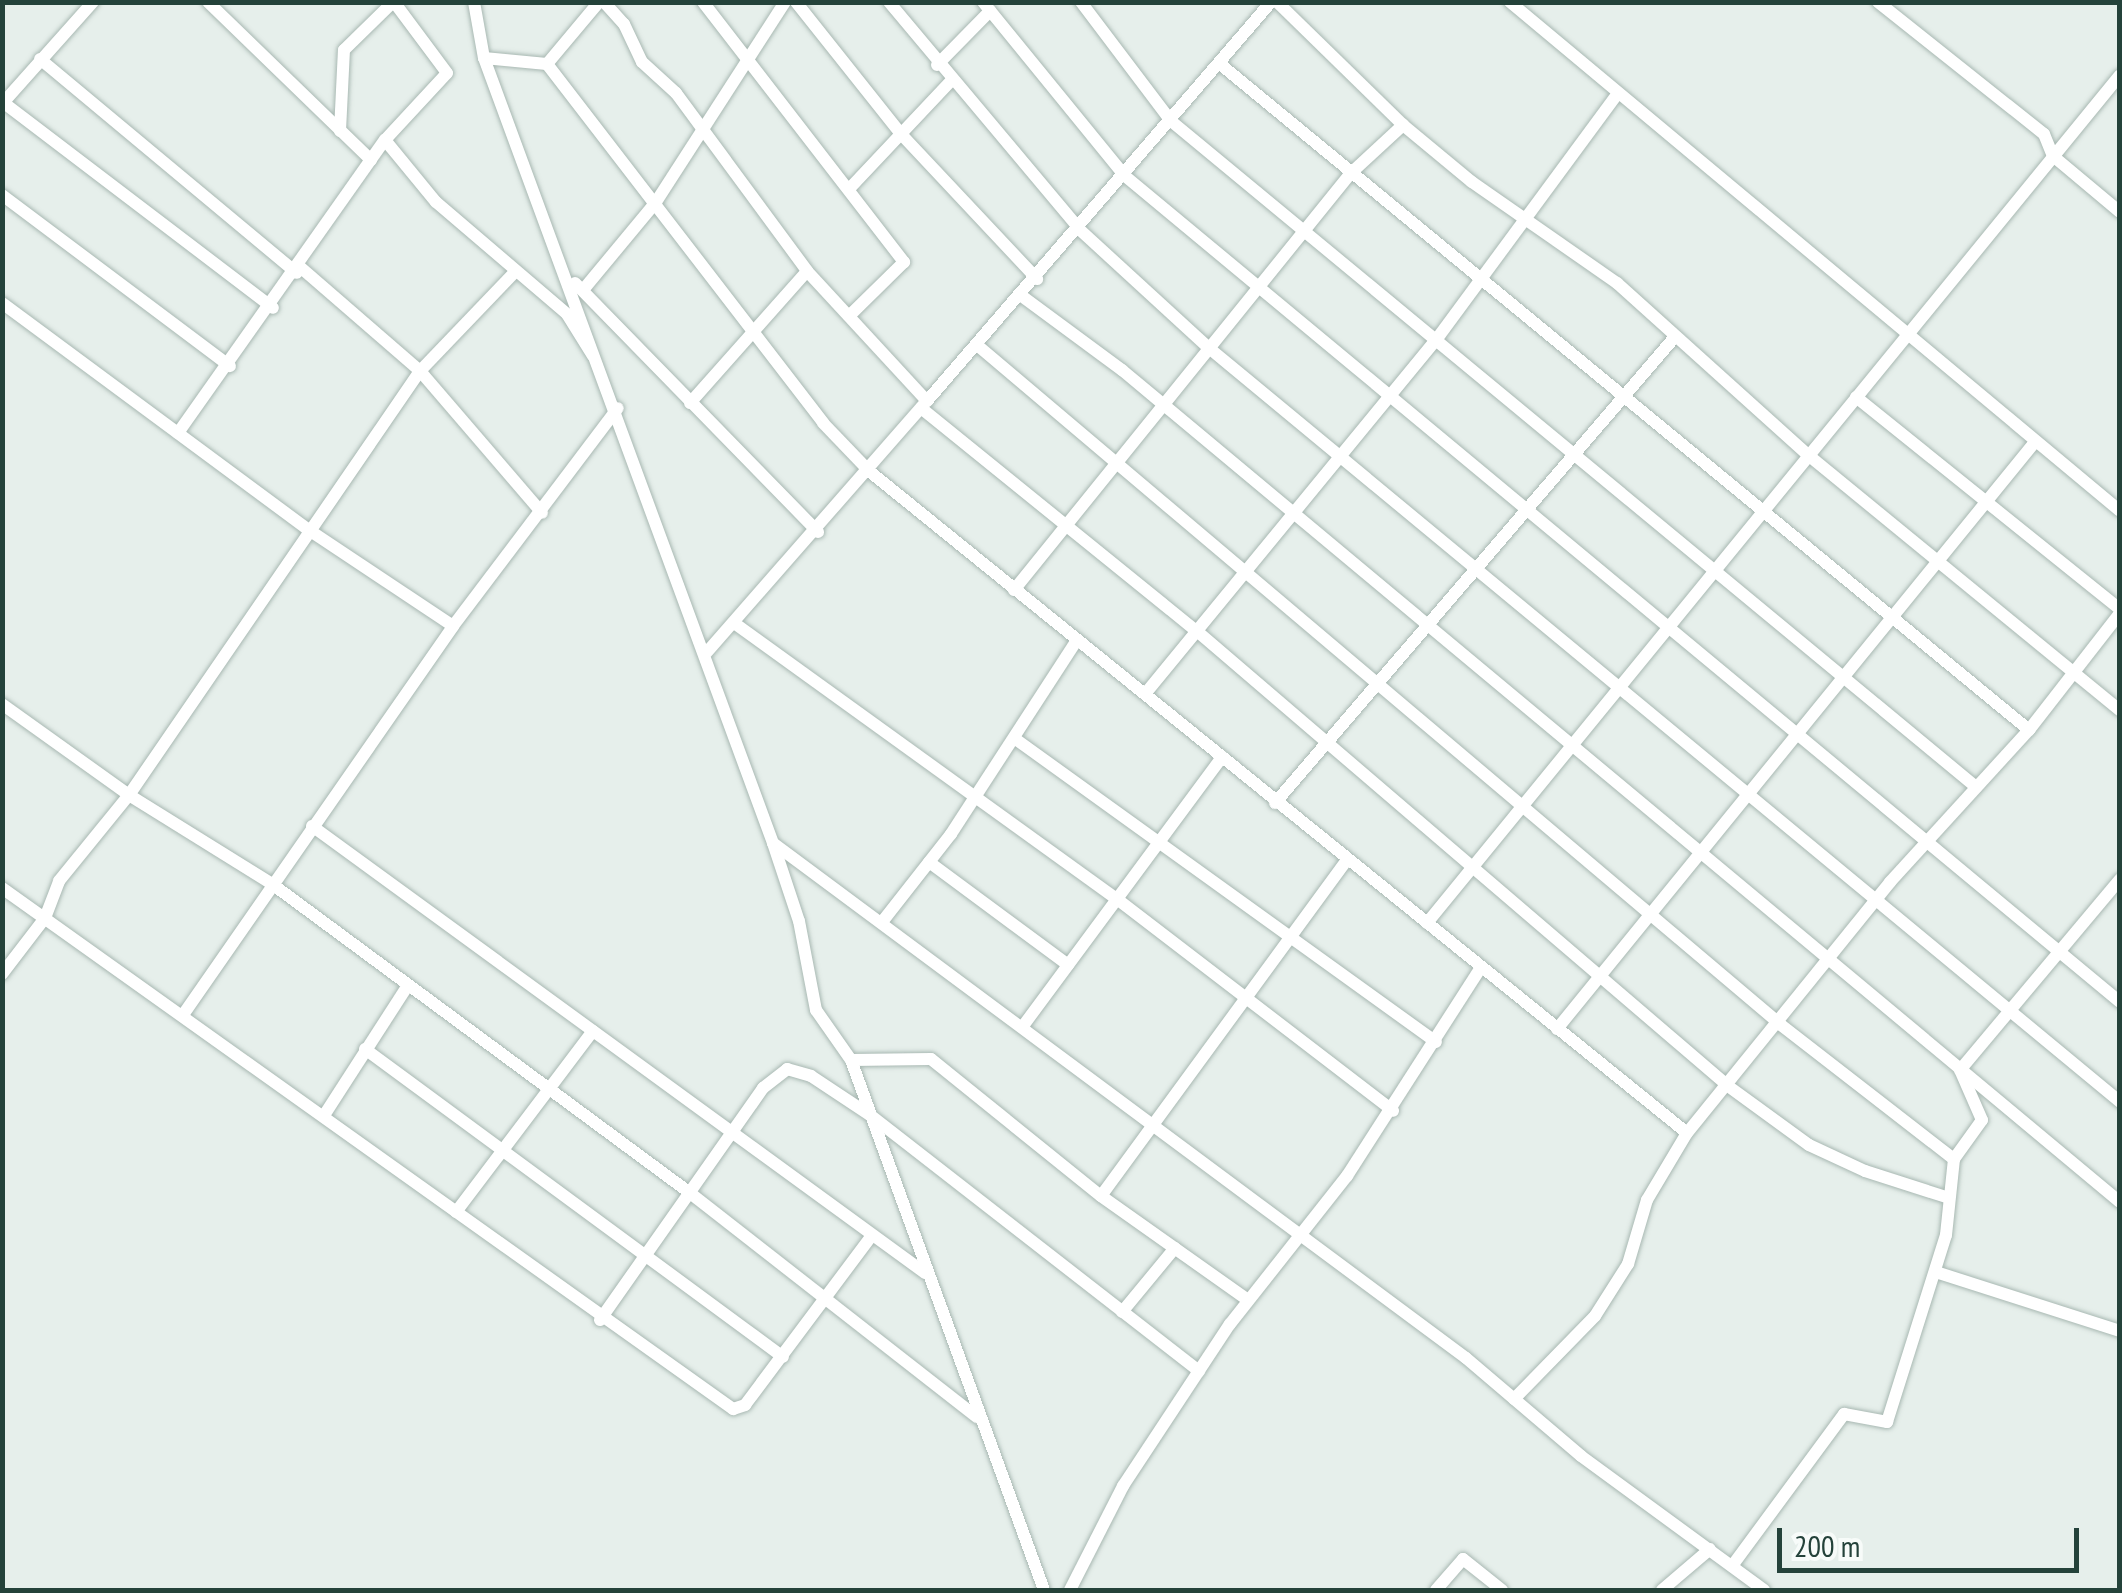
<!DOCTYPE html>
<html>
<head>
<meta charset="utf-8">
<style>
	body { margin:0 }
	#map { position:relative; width:2122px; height:1593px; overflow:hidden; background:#e6efeb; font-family:"PT Sans Narrow",sans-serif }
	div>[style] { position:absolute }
	.roads { filter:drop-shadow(0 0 2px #a8b8b2) drop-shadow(0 0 2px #a8b8b2) }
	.minor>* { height:12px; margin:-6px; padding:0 6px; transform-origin:6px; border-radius:6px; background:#fff }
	span { translate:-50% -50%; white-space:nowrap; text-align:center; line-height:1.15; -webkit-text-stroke:9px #f7fbf9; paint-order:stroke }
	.frame { position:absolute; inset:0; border:5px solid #24423a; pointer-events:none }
	.scale { position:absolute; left:1777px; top:1528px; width:302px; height:45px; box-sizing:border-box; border:5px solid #24423a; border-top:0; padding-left:12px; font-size:30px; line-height:35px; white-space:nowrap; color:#24423a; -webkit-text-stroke:8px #f7fbf9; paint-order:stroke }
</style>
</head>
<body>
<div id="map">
	<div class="roads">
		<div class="minor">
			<div style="left:208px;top:2px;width:227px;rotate:44.1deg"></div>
			<div style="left:474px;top:2px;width:57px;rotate:79.9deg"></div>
			<div style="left:484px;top:58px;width:837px;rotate:69.79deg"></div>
			<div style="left:773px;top:843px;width:82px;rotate:71.6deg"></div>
			<div style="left:799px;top:921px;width:91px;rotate:79.2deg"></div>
			<div style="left:816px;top:1010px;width:61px;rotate:55deg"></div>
			<div style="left:851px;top:1060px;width:564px;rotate:69.99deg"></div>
			<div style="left:604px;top:2px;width:30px;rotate:48deg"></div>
			<div style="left:624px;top:24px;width:42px;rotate:64.7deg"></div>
			<div style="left:642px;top:62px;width:46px;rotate:42.4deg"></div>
			<div style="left:676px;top:93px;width:221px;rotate:53.6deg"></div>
			<div style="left:807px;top:271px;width:177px;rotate:47.3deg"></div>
			<div style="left:927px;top:401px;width:527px;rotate:-49.23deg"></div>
			<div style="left:703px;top:2px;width:329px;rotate:52.3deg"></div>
			<div style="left:904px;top:262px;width:74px;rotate:135.5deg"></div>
			<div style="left:796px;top:2px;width:169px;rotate:51.5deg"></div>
			<div style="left:901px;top:134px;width:199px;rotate:46.8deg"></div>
			<div style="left:889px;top:2px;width:297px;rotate:50deg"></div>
			<div style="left:1080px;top:230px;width:175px;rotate:42.5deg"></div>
			<div style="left:1209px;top:348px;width:1183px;rotate:39.61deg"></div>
			<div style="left:983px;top:2px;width:225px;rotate:50.8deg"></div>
			<div style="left:1125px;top:176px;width:1293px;rotate:39.7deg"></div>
			<div style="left:1081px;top:2px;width:149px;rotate:52.9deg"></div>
			<div style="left:1171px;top:121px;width:1045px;rotate:39.6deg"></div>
			<div style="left:1277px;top:2px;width:176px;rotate:44.3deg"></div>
			<div style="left:1403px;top:125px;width:89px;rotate:39.6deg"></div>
			<div style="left:1472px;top:182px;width:177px;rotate:34.9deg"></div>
			<div style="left:1617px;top:283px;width:257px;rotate:42deg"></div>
			<div style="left:1808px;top:455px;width:403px;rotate:39.3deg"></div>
			<div style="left:1510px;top:2px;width:794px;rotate:39.84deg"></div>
			<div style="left:1878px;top:2px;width:212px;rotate:38.5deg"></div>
			<div style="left:2044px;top:134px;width:24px;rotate:68deg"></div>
			<div style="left:2053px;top:156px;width:87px;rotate:39.9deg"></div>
			<div style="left:484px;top:58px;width:63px;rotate:5.4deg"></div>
			<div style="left:547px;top:64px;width:81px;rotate:-50deg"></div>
			<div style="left:40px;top:59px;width:334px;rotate:39.8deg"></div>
			<div style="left:547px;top:64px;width:453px;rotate:52.4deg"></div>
			<div style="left:823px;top:423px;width:66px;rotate:46.2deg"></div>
			<div style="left:869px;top:471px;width:1052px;rotate:38.98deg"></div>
			<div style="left:1220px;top:64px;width:1048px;rotate:39.46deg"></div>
			<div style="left:937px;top:65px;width:76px;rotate:-45.5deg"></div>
			<div style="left:4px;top:103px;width:338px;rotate:37.3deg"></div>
			<div style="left:2px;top:104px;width:137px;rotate:-48.3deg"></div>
			<div style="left:340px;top:131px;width:81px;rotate:-87.2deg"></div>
			<div style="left:344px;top:50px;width:69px;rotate:-44.4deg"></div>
			<div style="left:385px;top:140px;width:80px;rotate:50.6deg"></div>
			<div style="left:436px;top:202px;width:172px;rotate:40.5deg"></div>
			<div style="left:567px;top:314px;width:49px;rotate:58.2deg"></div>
			<div style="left:850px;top:188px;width:146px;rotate:-46.7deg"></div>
			<div style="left:2px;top:195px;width:285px;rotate:36.9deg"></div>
			<div style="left:300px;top:267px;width:159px;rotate:40.9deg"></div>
			<div style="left:420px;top:371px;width:187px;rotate:49.3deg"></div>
			<div style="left:575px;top:283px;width:348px;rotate:45.7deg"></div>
			<div style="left:583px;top:290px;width:114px;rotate:-50.3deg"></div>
			<div style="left:656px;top:202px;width:238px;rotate:-57.2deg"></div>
			<div style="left:1023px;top:297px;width:123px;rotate:36.4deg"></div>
			<div style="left:1122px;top:370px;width:1299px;rotate:39.82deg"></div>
			<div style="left:2px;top:303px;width:385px;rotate:36.5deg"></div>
			<div style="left:312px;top:532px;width:169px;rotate:33.7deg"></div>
			<div style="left:977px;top:345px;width:1053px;rotate:40.22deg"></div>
			<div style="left:1781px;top:1025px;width:219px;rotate:37.8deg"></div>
			<div style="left:1856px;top:397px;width:339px;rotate:38.8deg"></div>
			<div style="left:690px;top:403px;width:176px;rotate:-48.4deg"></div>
			<div style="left:921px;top:408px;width:356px;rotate:39deg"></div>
			<div style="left:1198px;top:632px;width:698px;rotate:40.58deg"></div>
			<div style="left:1728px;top:1086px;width:100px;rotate:36.1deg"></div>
			<div style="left:1809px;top:1145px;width:62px;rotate:24.9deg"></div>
			<div style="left:1865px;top:1171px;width:88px;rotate:17.8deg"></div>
			<div style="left:178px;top:433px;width:359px;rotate:-54.8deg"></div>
			<div style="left:385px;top:140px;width:91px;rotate:-47.2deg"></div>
			<div style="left:447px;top:73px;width:89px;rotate:-126.7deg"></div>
			<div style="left:1014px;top:590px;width:536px;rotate:-51.06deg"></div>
			<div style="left:1351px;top:173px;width:71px;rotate:-42.7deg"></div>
			<div style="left:734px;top:623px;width:472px;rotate:35.8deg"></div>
			<div style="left:1117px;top:899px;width:348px;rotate:37.5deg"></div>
			<div style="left:707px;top:652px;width:328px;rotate:-48.8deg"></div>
			<div style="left:1145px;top:694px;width:458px;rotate:-50.6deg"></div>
			<div style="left:1436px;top:340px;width:303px;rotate:-53.6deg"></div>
			<div style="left:2px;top:704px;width:156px;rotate:35.6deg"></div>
			<div style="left:129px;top:795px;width:168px;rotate:31.9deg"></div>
			<div style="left:272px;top:884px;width:520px;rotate:36.47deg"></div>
			<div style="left:690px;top:1193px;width:364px;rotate:38deg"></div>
			<div style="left:1014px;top:738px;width:520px;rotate:35.77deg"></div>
			<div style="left:1275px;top:803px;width:613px;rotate:-49.37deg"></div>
			<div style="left:312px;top:826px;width:759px;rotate:36.1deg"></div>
			<div style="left:773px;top:843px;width:863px;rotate:36.62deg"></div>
			<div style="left:1466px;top:1358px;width:151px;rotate:40.4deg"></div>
			<div style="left:1581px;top:1456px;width:227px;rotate:36.2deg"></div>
			<div style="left:929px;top:862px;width:173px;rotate:36.5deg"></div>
			<div style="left:2px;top:888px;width:898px;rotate:35.48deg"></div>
			<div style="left:733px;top:1409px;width:13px;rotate:-18deg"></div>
			<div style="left:745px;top:1405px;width:212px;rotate:-53.2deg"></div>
			<div style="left:882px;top:922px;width:112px;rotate:-51.9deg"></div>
			<div style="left:951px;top:834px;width:231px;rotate:-57deg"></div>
			<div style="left:1427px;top:923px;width:1095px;rotate:-50.74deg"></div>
			<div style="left:2px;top:974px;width:71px;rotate:-52.5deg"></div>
			<div style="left:45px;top:918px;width:40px;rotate:-69deg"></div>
			<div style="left:59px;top:881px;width:111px;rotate:-50.9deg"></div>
			<div style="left:129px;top:795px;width:514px;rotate:-55.54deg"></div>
			<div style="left:420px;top:371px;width:134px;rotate:-46.2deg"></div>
			<div style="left:185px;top:1012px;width:470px;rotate:-55.2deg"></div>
			<div style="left:453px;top:626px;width:273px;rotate:-52.9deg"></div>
			<div style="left:1023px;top:1026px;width:335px;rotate:-53.5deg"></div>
			<div style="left:1557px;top:1029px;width:756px;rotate:-50.85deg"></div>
			<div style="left:365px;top:1049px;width:519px;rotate:36.38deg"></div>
			<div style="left:851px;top:1060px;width:80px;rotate:-0.7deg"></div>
			<div style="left:931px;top:1059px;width:218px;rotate:38.9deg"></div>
			<div style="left:1101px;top:1196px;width:180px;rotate:35.3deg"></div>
			<div style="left:325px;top:1114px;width:151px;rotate:-57.2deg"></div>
			<div style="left:1101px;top:1196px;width:416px;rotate:-53.8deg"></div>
			<div style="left:456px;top:1212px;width:227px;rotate:-52.9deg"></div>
			<div style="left:1936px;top:1272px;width:193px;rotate:17.8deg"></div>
			<div style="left:1122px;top:1312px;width:83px;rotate:-50.4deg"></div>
			<div style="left:600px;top:1320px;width:284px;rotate:-54.9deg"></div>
			<div style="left:763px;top:1088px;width:31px;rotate:-38deg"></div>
			<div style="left:787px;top:1069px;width:25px;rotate:16deg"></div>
			<div style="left:811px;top:1076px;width:71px;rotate:33.5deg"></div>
			<div style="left:870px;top:1115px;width:417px;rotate:37.9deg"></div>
			<div style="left:1514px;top:1399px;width:116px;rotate:-45.7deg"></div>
			<div style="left:1595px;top:1316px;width:62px;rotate:-57.6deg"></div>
			<div style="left:1628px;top:1264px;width:67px;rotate:-73.5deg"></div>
			<div style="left:1647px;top:1200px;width:78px;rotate:-59.2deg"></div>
			<div style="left:1687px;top:1133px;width:323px;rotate:-51deg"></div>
			<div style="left:1890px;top:882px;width:206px;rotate:-47.6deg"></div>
			<div style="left:2029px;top:730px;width:148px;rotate:-52.1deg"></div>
			<div style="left:1732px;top:1566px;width:189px;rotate:-53.6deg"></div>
			<div style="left:1844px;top:1414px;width:44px;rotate:10.5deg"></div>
			<div style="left:1887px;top:1422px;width:196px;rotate:-72.5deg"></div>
			<div style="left:1946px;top:1235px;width:76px;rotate:-84deg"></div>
			<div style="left:1954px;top:1159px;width:48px;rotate:-54.3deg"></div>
			<div style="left:1982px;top:1120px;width:55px;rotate:-113.7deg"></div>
			<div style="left:1960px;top:1070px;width:249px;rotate:-50deg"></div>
			<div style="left:1070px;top:1590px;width:117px;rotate:-63deg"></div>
			<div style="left:1123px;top:1486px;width:194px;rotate:-56.6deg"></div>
			<div style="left:1230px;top:1324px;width:189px;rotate:-51.7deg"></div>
			<div style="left:1347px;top:1176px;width:248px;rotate:-57.3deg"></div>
			<div style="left:1436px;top:1590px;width:41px;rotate:-48.9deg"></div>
			<div style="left:1463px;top:1559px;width:50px;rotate:38.5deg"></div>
			<div style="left:1662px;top:1590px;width:63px;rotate:-40.5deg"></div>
		</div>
	</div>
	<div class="frame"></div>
	<div class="scale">200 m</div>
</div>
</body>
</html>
